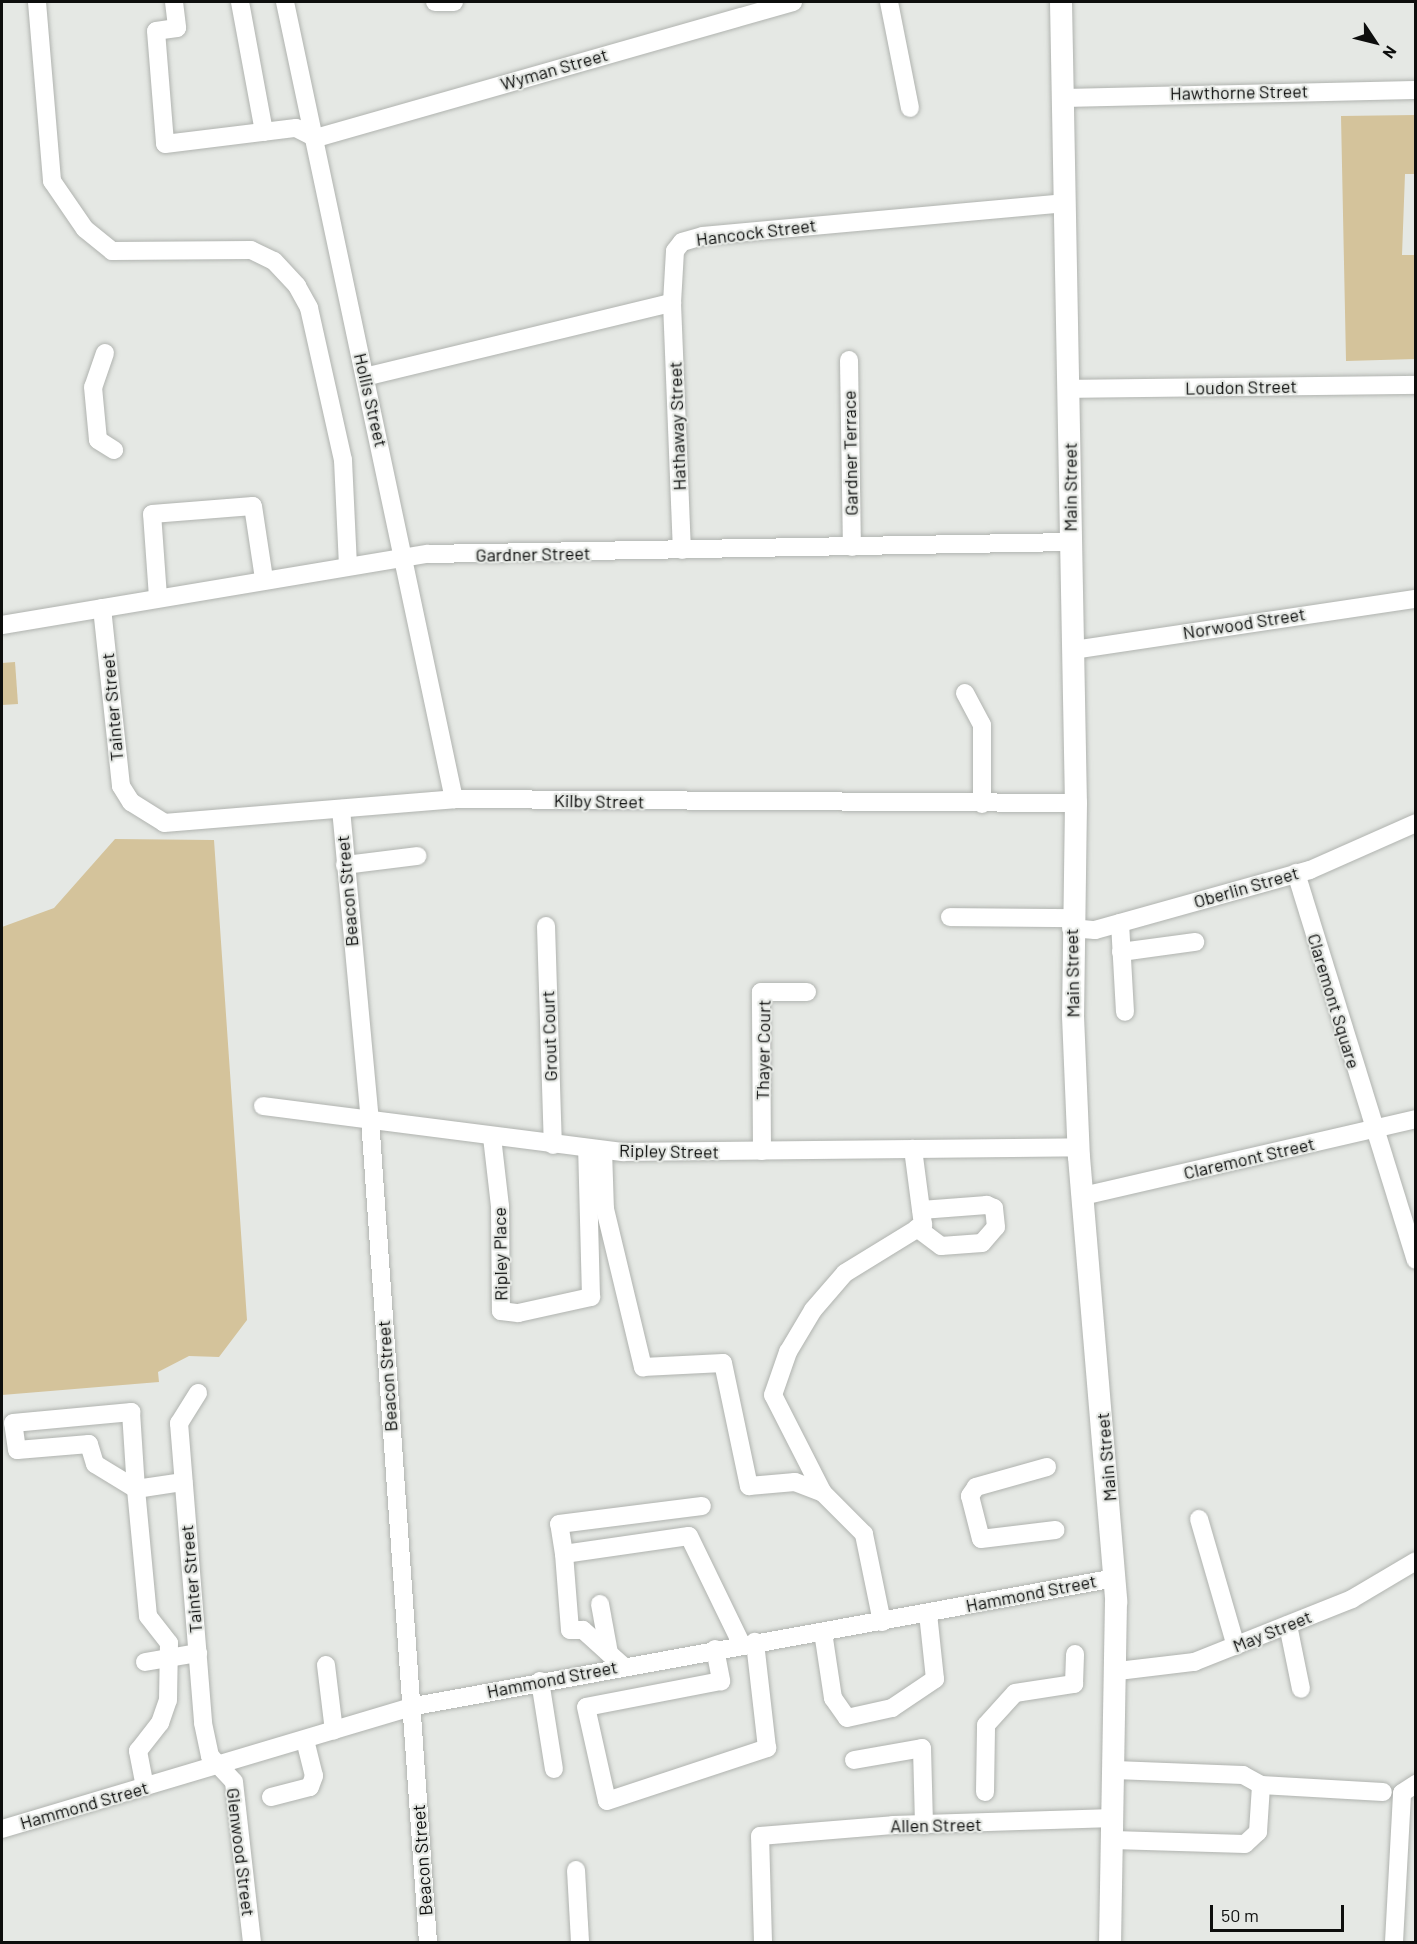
<!DOCTYPE html>
<html>
<head>
<meta charset="utf-8">
<style>
	body { margin:0 }
	#map { position:relative; width:1417px; height:1944px; overflow:hidden; background:#e5e8e4; font-family:Barlow,sans-serif }
	div>[style] { position:absolute }
	.green>* { inset:0; background:#d4c39b }
	.roads { filter:drop-shadow(0 0 2px #b0b3af) drop-shadow(0 0 2px #b0b3af) }
	.minor>* { height:18px; margin:-9px; padding:0 9px; transform-origin:9px; border-radius:9px; background:#fff }
	.major>* { height:22px; margin:-11px; padding:0 11px; transform-origin:11px; border-radius:11px; background:#fff }
	span { translate:-50% -50%; white-space:nowrap; text-align:center; line-height:1.15; -webkit-text-stroke:4.5px #e5e8e4; paint-order:stroke }
	.street-label { font-size:18px; color:#0d0e0d }
	.frame { position:absolute; inset:0; border:3px solid #0d0e0d; pointer-events:none }
	.north { position:absolute; left:1345px; top:12px; width:60px; height:60px; -webkit-text-stroke:4px #e5e8e4; paint-order:stroke; rotate:125deg; font-size:16px; font-weight:700; line-height:24px; text-align:center; color:#0d0e0d }
	.north::after { content:''; display:block; margin:auto; width:21px; height:27px; background:#0d0e0d; clip-path:polygon(50% 0,100% 100%,50% 72%,0 100%) }
	.scale { position:absolute; left:1210px; top:1905px; width:134px; height:27px; box-sizing:border-box; border:3px solid #0d0e0d; border-top:0; padding-left:8px; font-size:18px; line-height:21px; white-space:nowrap; color:#0d0e0d; -webkit-text-stroke:4px #e5e8e4; paint-order:stroke }
</style>
</head>
<body>
<div id="map">
	<div class="green">
		<div style="clip-path:polygon(1415px 115px,1415px 174px,1405px 174px,1402px 255px,1415px 255px,1415px 359px,1346px 361px,1341px 116px)"></div>
		<div style="clip-path:polygon(15px 662px,18px 704px,2px 705px,2px 663px)"></div>
		<div style="clip-path:polygon(115px 839px,214px 840px,247px 1320px,219px 1357px,189px 1356px,158px 1372px,159px 1382px,2px 1395px,2px 927px,54px 908px)"></div>
	</div>
	<div class="roads">
		<div class="minor">
			<div style="left:37px;top:2px;width:180px;rotate:85.2deg"></div>
			<div style="left:52px;top:181px;width:58px;rotate:55.5deg"></div>
			<div style="left:85px;top:229px;width:35px;rotate:39deg"></div>
			<div style="left:112px;top:251px;width:139px;rotate:-0.4deg"></div>
			<div style="left:251px;top:250px;width:25px;rotate:26deg"></div>
			<div style="left:274px;top:261px;width:34px;rotate:47deg"></div>
			<div style="left:297px;top:286px;width:25px;rotate:61deg"></div>
			<div style="left:309px;top:308px;width:156px;rotate:77.4deg"></div>
			<div style="left:343px;top:460px;width:106px;rotate:87.3deg"></div>
			<div style="left:174px;top:2px;width:26px;rotate:83deg"></div>
			<div style="left:177px;top:28px;width:21px;rotate:172deg"></div>
			<div style="left:156px;top:31px;width:113px;rotate:85.4deg"></div>
			<div style="left:165px;top:144px;width:132px;rotate:-7deg"></div>
			<div style="left:296px;top:128px;width:22px;rotate:27deg"></div>
			<div style="left:316px;top:138px;width:496px;rotate:-15.9deg"></div>
			<div style="left:240px;top:2px;width:132px;rotate:79.5deg"></div>
			<div style="left:285px;top:2px;width:815px;rotate:78.03deg"></div>
			<div style="left:435px;top:2px;width:19px"></div>
			<div style="left:889px;top:2px;width:108px;rotate:78.8deg"></div>
			<div style="left:1062px;top:98px;width:354px;rotate:-1.3deg"></div>
			<div style="left:672px;top:303px;width:247px;rotate:87.7deg"></div>
			<div style="left:105px;top:353px;width:36px;rotate:109deg"></div>
			<div style="left:93px;top:387px;width:53px;rotate:84.6deg"></div>
			<div style="left:98px;top:440px;width:19px;rotate:32deg"></div>
			<div style="left:849px;top:360px;width:187px;rotate:89.1deg"></div>
			<div style="left:365px;top:377px;width:316px;rotate:-13.6deg"></div>
			<div style="left:672px;top:303px;width:52px;rotate:-86.7deg"></div>
			<div style="left:675px;top:251px;width:11px;rotate:-52deg"></div>
			<div style="left:682px;top:242px;width:22px;rotate:-16deg"></div>
			<div style="left:703px;top:236px;width:364px;rotate:-5.2deg"></div>
			<div style="left:1067px;top:389px;width:349px;rotate:-0.7deg"></div>
			<div style="left:158px;top:597px;width:83px;rotate:-94.1deg"></div>
			<div style="left:152px;top:514px;width:101px;rotate:-4.5deg"></div>
			<div style="left:253px;top:506px;width:74px;rotate:81.4deg"></div>
			<div style="left:102px;top:608px;width:179px;rotate:83.9deg"></div>
			<div style="left:121px;top:786px;width:19px;rotate:58deg"></div>
			<div style="left:131px;top:802px;width:39px;rotate:32deg"></div>
			<div style="left:164px;top:823px;width:291px;rotate:-4.7deg"></div>
			<div style="left:454px;top:799px;width:622px;rotate:0.37deg"></div>
			<div style="left:2px;top:625px;width:432px;rotate:-9.5deg"></div>
			<div style="left:428px;top:554px;width:643px;rotate:-1.07deg"></div>
			<div style="left:1073px;top:650px;width:347px;rotate:-8.5deg"></div>
			<div style="left:965px;top:693px;width:36px;rotate:62deg"></div>
			<div style="left:982px;top:725px;width:79px;rotate:90deg"></div>
			<div style="left:341px;top:809px;width:311px;rotate:84.7deg"></div>
			<div style="left:370px;top:1119px;width:825px;rotate:85.97deg"></div>
			<div style="left:345px;top:865px;width:73px;rotate:-7.1deg"></div>
			<div style="left:1296px;top:873px;width:405px;rotate:72.8deg"></div>
			<div style="left:950px;top:917px;width:121px;rotate:0.5deg"></div>
			<div style="left:1120px;top:923px;width:89px;rotate:86.8deg"></div>
			<div style="left:546px;top:926px;width:219px;rotate:88.2deg"></div>
			<div style="left:1071px;top:928px;width:24px;rotate:5deg"></div>
			<div style="left:1095px;top:930px;width:223px;rotate:-15.6deg"></div>
			<div style="left:1310px;top:870px;width:116px;rotate:-23.9deg"></div>
			<div style="left:1121px;top:952px;width:75px;rotate:-7.7deg"></div>
			<div style="left:263px;top:1106px;width:363px;rotate:7.3deg"></div>
			<div style="left:623px;top:1152px;width:455px;rotate:-0.6deg"></div>
			<div style="left:492px;top:1137px;width:69px;rotate:83.4deg"></div>
			<div style="left:500px;top:1206px;width:105px;rotate:89.5deg"></div>
			<div style="left:501px;top:1311px;width:17px;rotate:7deg"></div>
			<div style="left:518px;top:1313px;width:75px;rotate:-12.4deg"></div>
			<div style="left:591px;top:1297px;width:148px;rotate:-91.5deg"></div>
			<div style="left:603px;top:1150px;width:59px;rotate:88.1deg"></div>
			<div style="left:605px;top:1209px;width:163px;rotate:76.5deg"></div>
			<div style="left:643px;top:1367px;width:80px;rotate:-2.9deg"></div>
			<div style="left:723px;top:1363px;width:126px;rotate:78.1deg"></div>
			<div style="left:749px;top:1486px;width:46px;rotate:-5deg"></div>
			<div style="left:795px;top:1482px;width:30px;rotate:21deg"></div>
			<div style="left:762px;top:1151px;width:159px;rotate:-90.4deg"></div>
			<div style="left:761px;top:992px;width:46px"></div>
			<div style="left:1083px;top:1196px;width:342px;rotate:-13deg"></div>
			<div style="left:917px;top:1228px;width:30px;rotate:37deg"></div>
			<div style="left:941px;top:1246px;width:41px;rotate:-4.2deg"></div>
			<div style="left:982px;top:1243px;width:21px;rotate:-49deg"></div>
			<div style="left:996px;top:1227px;width:19px;rotate:-96deg"></div>
			<div style="left:994px;top:1208px;width:8px;rotate:-157deg"></div>
			<div style="left:987px;top:1205px;width:66px;rotate:175.7deg"></div>
			<div style="left:198px;top:1393px;width:36px;rotate:122deg"></div>
			<div style="left:179px;top:1423px;width:301px;rotate:85.4deg"></div>
			<div style="left:203px;top:1723px;width:34px;rotate:78deg"></div>
			<div style="left:210px;top:1756px;width:35px;rotate:47deg"></div>
			<div style="left:234px;top:1782px;width:161px;rotate:83.6deg"></div>
			<div style="left:131px;top:1412px;width:77px;rotate:86.3deg"></div>
			<div style="left:136px;top:1489px;width:48px;rotate:-148.6deg"></div>
			<div style="left:95px;top:1464px;width:21px;rotate:-107deg"></div>
			<div style="left:89px;top:1444px;width:72px;rotate:175.2deg"></div>
			<div style="left:17px;top:1450px;width:27px;rotate:-98deg"></div>
			<div style="left:13px;top:1423px;width:119px;rotate:-5.3deg"></div>
			<div style="left:1047px;top:1467px;width:74px;rotate:164.3deg"></div>
			<div style="left:976px;top:1487px;width:11px;rotate:124deg"></div>
			<div style="left:970px;top:1496px;width:44px;rotate:75.7deg"></div>
			<div style="left:981px;top:1539px;width:75px;rotate:-6.9deg"></div>
			<div style="left:1199px;top:1519px;width:132px;rotate:73.8deg"></div>
			<div style="left:564px;top:1554px;width:30px;rotate:-99deg"></div>
			<div style="left:559px;top:1524px;width:144px;rotate:-7.2deg"></div>
			<div style="left:600px;top:1604px;width:50px;rotate:79.6deg"></div>
			<div style="left:882px;top:1622px;width:90px;rotate:-101.6deg"></div>
			<div style="left:864px;top:1534px;width:58px;rotate:-135deg"></div>
			<div style="left:823px;top:1493px;width:110px;rotate:-117deg"></div>
			<div style="left:773px;top:1395px;width:46px;rotate:-70.8deg"></div>
			<div style="left:788px;top:1352px;width:49px;rotate:-59.2deg"></div>
			<div style="left:813px;top:1310px;width:49px;rotate:-49.1deg"></div>
			<div style="left:845px;top:1273px;width:92px;rotate:-31.6deg"></div>
			<div style="left:923px;top:1225px;width:77px;rotate:-97.5deg"></div>
			<div style="left:1288px;top:1625px;width:65px;rotate:78.5deg"></div>
			<div style="left:823px;top:1632px;width:67px;rotate:81.4deg"></div>
			<div style="left:833px;top:1698px;width:24px;rotate:55deg"></div>
			<div style="left:847px;top:1718px;width:46px;rotate:-12.5deg"></div>
			<div style="left:892px;top:1708px;width:52px;rotate:-34deg"></div>
			<div style="left:935px;top:1679px;width:66px;rotate:-96.1deg"></div>
			<div style="left:715px;top:1649px;width:33px;rotate:79deg"></div>
			<div style="left:721px;top:1681px;width:137px;rotate:169.1deg"></div>
			<div style="left:586px;top:1707px;width:96px;rotate:77.4deg"></div>
			<div style="left:607px;top:1801px;width:169px;rotate:-18.3deg"></div>
			<div style="left:767px;top:1748px;width:107px;rotate:-96.5deg"></div>
			<div style="left:145px;top:1662px;width:54px;rotate:-9.6deg"></div>
			<div style="left:326px;top:1665px;width:66px;rotate:83.1deg"></div>
			<div style="left:623px;top:1666px;width:54px;rotate:-138deg"></div>
			<div style="left:583px;top:1630px;width:13px;rotate:180deg"></div>
			<div style="left:570px;top:1630px;width:76px;rotate:-94.5deg"></div>
			<div style="left:564px;top:1554px;width:126px;rotate:-8.2deg"></div>
			<div style="left:689px;top:1536px;width:121px;rotate:64.1deg"></div>
			<div style="left:1118px;top:1671px;width:77px;rotate:-6.8deg"></div>
			<div style="left:1194px;top:1662px;width:170px;rotate:-21.7deg"></div>
			<div style="left:1352px;top:1599px;width:74px;rotate:-30.7deg"></div>
			<div style="left:540px;top:1681px;width:89px;rotate:81deg"></div>
			<div style="left:854px;top:1760px;width:69px;rotate:-10deg"></div>
			<div style="left:922px;top:1748px;width:77px;rotate:88.5deg"></div>
			<div style="left:1115px;top:1770px;width:128px;rotate:2.2deg"></div>
			<div style="left:1243px;top:1775px;width:21px;rotate:29deg"></div>
			<div style="left:1261px;top:1785px;width:122px;rotate:3.3deg"></div>
			<div style="left:145px;top:1787px;width:37px;rotate:-101deg"></div>
			<div style="left:138px;top:1751px;width:36px;rotate:-52deg"></div>
			<div style="left:160px;top:1723px;width:24px;rotate:-71deg"></div>
			<div style="left:168px;top:1700px;width:57px;rotate:-89deg"></div>
			<div style="left:169px;top:1643px;width:34px;rotate:-128deg"></div>
			<div style="left:148px;top:1616px;width:128px;rotate:-95.4deg"></div>
			<div style="left:136px;top:1489px;width:48px;rotate:-8.5deg"></div>
			<div style="left:985px;top:1792px;width:67px;rotate:-89.1deg"></div>
			<div style="left:986px;top:1725px;width:43px;rotate:-47.8deg"></div>
			<div style="left:1015px;top:1693px;width:60px;rotate:-8.7deg"></div>
			<div style="left:1074px;top:1684px;width:30px;rotate:-88deg"></div>
			<div style="left:271px;top:1797px;width:40px;rotate:-14.4deg"></div>
			<div style="left:310px;top:1787px;width:12px;rotate:-70deg"></div>
			<div style="left:314px;top:1776px;width:37px;rotate:-104deg"></div>
			<div style="left:2px;top:1829px;width:431px;rotate:-16.6deg"></div>
			<div style="left:415px;top:1706px;width:712px;rotate:-10.36deg"></div>
			<div style="left:1113px;top:1840px;width:132px;rotate:1.7deg"></div>
			<div style="left:1245px;top:1844px;width:18px;rotate:-43deg"></div>
			<div style="left:1258px;top:1832px;width:47px;rotate:-86.3deg"></div>
			<div style="left:576px;top:1870px;width:72px;rotate:86.8deg"></div>
			<div style="left:763px;top:1942px;width:106px;rotate:-91.6deg"></div>
			<div style="left:760px;top:1836px;width:133px;rotate:-4.7deg"></div>
			<div style="left:893px;top:1825px;width:221px;rotate:-1.8deg"></div>
			<div style="left:1394px;top:1942px;width:149px;rotate:-86.9deg"></div>
			<div style="left:1402px;top:1793px;width:17px;rotate:-33deg"></div>
		</div>
		<div class="major">
			<div style="left:1061px;top:2px;width:801px;rotate:88.93deg"></div>
			<div style="left:1076px;top:803px;width:213px;rotate:90.8deg"></div>
			<div style="left:1073px;top:1016px;width:141px;rotate:87.6deg"></div>
			<div style="left:1079px;top:1157px;width:446px;rotate:85.2deg"></div>
			<div style="left:1116px;top:1601px;width:341px;rotate:91deg"></div>
		</div>
	</div>
	<div class="street-label">
		<span style="left:554px;top:69px;rotate:-16deg">Wyman Street</span>
		<span style="left:1239px;top:92px;rotate:-1deg">Hawthorne Street</span>
		<span style="left:756px;top:232px;rotate:-7deg">Hancock Street</span>
		<span style="left:1241px;top:387px;rotate:-1deg">Loudon Street</span>
		<span style="left:371px;top:400px;rotate:77deg">Hollis Street</span>
		<span style="left:677px;top:426px;rotate:-92deg">Hathaway Street</span>
		<span style="left:850px;top:453px;rotate:-91deg">Gardner Terrace</span>
		<span style="left:1070px;top:487px;rotate:-90deg">Main Street</span>
		<span style="left:533px;top:554px;rotate:-1deg">Gardner Street</span>
		<span style="left:1244px;top:623px;rotate:-9deg">Norwood Street</span>
		<span style="left:112px;top:707px;rotate:-95deg">Tainter Street</span>
		<span style="left:599px;top:801px;rotate:1deg">Kilby Street</span>
		<span style="left:1246px;top:887px;rotate:-16deg">Oberlin Street</span>
		<span style="left:347px;top:891px;rotate:-95deg">Beacon Street</span>
		<span style="left:1072px;top:973px;rotate:-91deg">Main Street</span>
		<span style="left:1334px;top:1001px;rotate:73deg">Claremont Square</span>
		<span style="left:549px;top:1036px;rotate:-92deg">Grout Court</span>
		<span style="left:763px;top:1050px;rotate:-89deg">Thayer Court</span>
		<span style="left:669px;top:1151px;rotate:1deg">Ripley Street</span>
		<span style="left:1249px;top:1158px;rotate:-13deg">Claremont Street</span>
		<span style="left:500px;top:1254px;rotate:-91deg">Ripley Place</span>
		<span style="left:387px;top:1376px;rotate:-94deg">Beacon Street</span>
		<span style="left:1106px;top:1457px;rotate:-95deg">Main Street</span>
		<span style="left:191px;top:1579px;rotate:-95deg">Tainter Street</span>
		<span style="left:1031px;top:1593px;rotate:-11deg">Hammond Street</span>
		<span style="left:1272px;top:1631px;rotate:-22deg">May Street</span>
		<span style="left:552px;top:1679px;rotate:-11deg">Hammond Street</span>
		<span style="left:84px;top:1805px;rotate:-16deg">Hammond Street</span>
		<span style="left:936px;top:1825px;rotate:-1deg">Allen Street</span>
		<span style="left:241px;top:1852px;rotate:83deg">Glenwood Street</span>
		<span style="left:422px;top:1860px;rotate:-94deg">Beacon Street</span>
	</div>
	<div class="frame"></div>
	<div class="north">N</div>
	<div class="scale">50 m</div>
</div>
</body>
</html>
